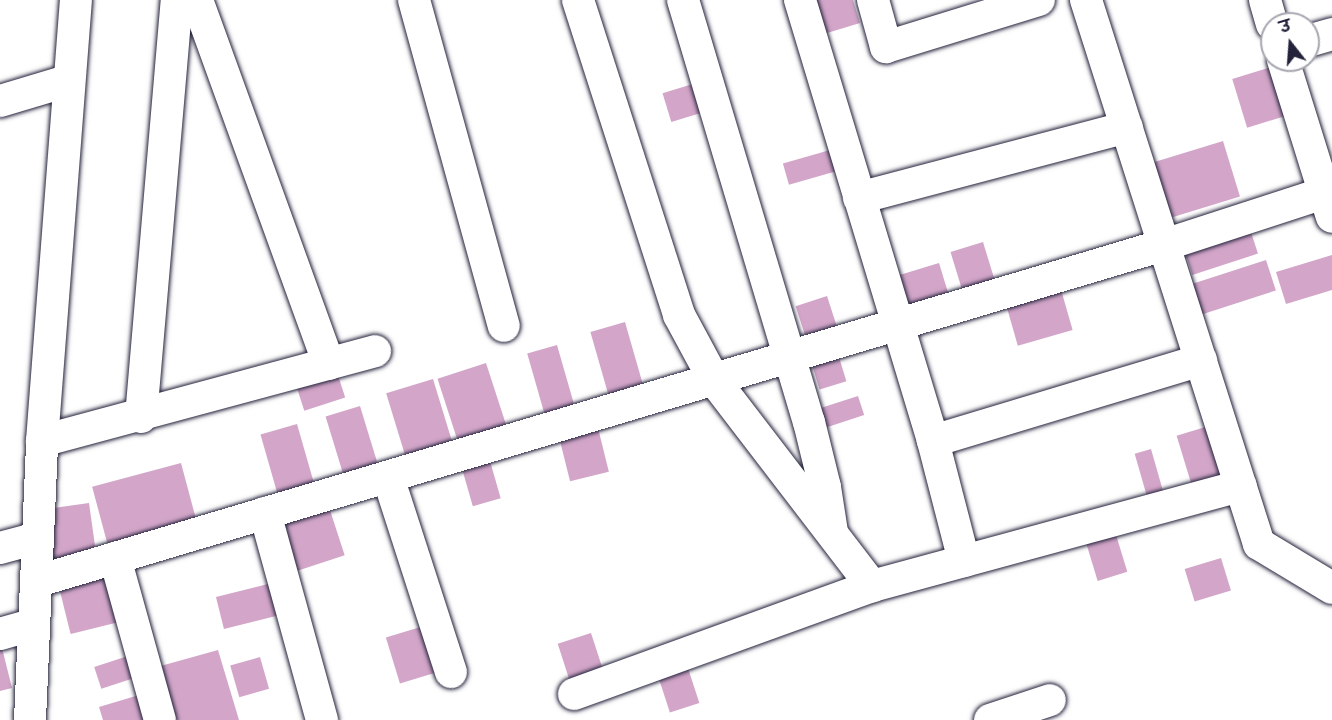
<!DOCTYPE html>
<html>
<head>
<meta charset="utf-8">
<style>
	body { margin:0 }
	#map { position:relative; width:1332px; height:720px; overflow:hidden; background:#fff; font-family:Caveat,"Playpen Sans Deva",sans-serif }
	div>[style] { position:absolute }
	.building>* { inset:0; background:#d3a6c9; transform-origin:0 0 }
	.roads { filter:drop-shadow(0 0 2px #22223b) drop-shadow(0 0 2px #22223b) }
	.minor>* { height:32px; margin:-16px; padding:0 16px; transform-origin:16px; border-radius:16px; background:#fff }
	span { translate:-50% -50%; white-space:nowrap; text-align:center; line-height:1.15; -webkit-text-stroke:4.5px #fff; paint-order:stroke }
	.north { position:absolute; left:1260px; top:12px; width:60px; height:60px; box-sizing:border-box; background:#fff; border:2px solid #a7a7b1; border-radius:50%; rotate:343deg; font-size:16px; font-weight:700; line-height:24px; text-align:center; color:#22223b }
	.north::after { content:''; display:block; margin:auto; width:21px; height:27px; background:#22223b; clip-path:polygon(50% 0,100% 100%,50% 72%,0 100%) }
</style>
</head>
<body>
<div id="map">
	<div class="building">
		<div style="clip-path:polygon(803px 0,853px 0,860px 23px,814px 37px)"></div>
		<div style="left:1281px;top:64px;width:51px;height:51px;rotate:73deg"></div>
		<div style="left:696px;top:83px;width:30px;height:35px;rotate:73deg"></div>
		<div style="left:1223px;top:141px;width:58px;height:75px;rotate:73deg"></div>
		<div style="left:830px;top:150px;width:22px;height:49px;rotate:74deg"></div>
		<div style="left:1249px;top:226px;width:29px;height:69px;rotate:72deg"></div>
		<div style="left:983px;top:242px;width:44px;height:34px;rotate:73deg"></div>
		<div style="clip-path:polygon(1332px 255px,1332px 290px,1286px 304px,1276px 272px)"></div>
		<div style="left:1266px;top:260px;width:32px;height:78px;rotate:72deg"></div>
		<div style="left:939px;top:263px;width:39px;height:43px;rotate:73deg"></div>
		<div style="left:1058px;top:279px;width:53px;height:57px;rotate:74deg"></div>
		<div style="left:827px;top:296px;width:33px;height:33px;rotate:72deg"></div>
		<div style="left:625px;top:322px;width:78px;height:36px;rotate:74deg"></div>
		<div style="left:835px;top:344px;width:39px;height:28px;rotate:73deg"></div>
		<div style="left:557px;top:345px;width:75px;height:31px;rotate:74deg"></div>
		<div style="left:486px;top:363px;width:71px;height:51px;rotate:72deg"></div>
		<div style="left:335px;top:366px;width:33px;height:43px;rotate:72deg"></div>
		<div style="left:433px;top:379px;width:70px;height:49px;rotate:73deg"></div>
		<div style="left:858px;top:396px;width:20px;height:40px;rotate:72deg"></div>
		<div style="left:360px;top:406px;width:71px;height:36px;rotate:73deg"></div>
		<div style="left:297px;top:424px;width:71px;height:38px;rotate:74deg"></div>
		<div style="left:1212px;top:425px;width:53px;height:37px;rotate:73deg"></div>
		<div style="left:598px;top:428px;width:45px;height:40px;rotate:76deg"></div>
		<div style="left:1151px;top:449px;width:47px;height:17px;rotate:74deg"></div>
		<div style="left:488px;top:454px;width:46px;height:29px;rotate:74deg"></div>
		<div style="left:181px;top:463px;width:66px;height:92px;rotate:75deg"></div>
		<div style="left:89px;top:503px;width:52px;height:43px;rotate:82deg"></div>
		<div style="left:328px;top:504px;width:54px;height:56px;rotate:72deg"></div>
		<div style="left:1113px;top:525px;width:49px;height:31px;rotate:73deg"></div>
		<div style="left:1221px;top:558px;width:34px;height:38px;rotate:73deg"></div>
		<div style="left:109px;top:573px;width:50px;height:52px;rotate:76deg"></div>
		<div style="left:280px;top:581px;width:33px;height:66px;rotate:76deg"></div>
		<div style="left:427px;top:625px;width:48px;height:43px;rotate:73deg"></div>
		<div style="left:591px;top:633px;width:44px;height:35px;rotate:72deg"></div>
		<div style="clip-path:polygon(2px 648px,12px 688px,0 691px,0 649px)"></div>
		<div style="clip-path:polygon(218px 650px,239px 720px,172px 720px,157px 667px)"></div>
		<div style="left:137px;top:653px;width:23px;height:45px;rotate:72deg"></div>
		<div style="left:260px;top:657px;width:33px;height:31px;rotate:74deg"></div>
		<div style="left:687px;top:665px;width:40px;height:31px;rotate:72deg"></div>
		<div style="clip-path:polygon(139px 695px,146px 720px,103px 720px,99px 707px)"></div>
	</div>
	<div class="roads">
		<div class="minor">
			<div style="left:197px;top:0;width:387px;rotate:70.1deg"></div>
			<div style="left:414px;top:0;width:338px;rotate:74.6deg"></div>
			<div style="left:578px;top:0;width:331px;rotate:72.2deg"></div>
			<div style="left:679px;top:315px;width:74px;rotate:61.7deg"></div>
			<div style="left:714px;top:380px;width:260px;rotate:52.5deg"></div>
			<div style="left:683px;top:0;width:440px;rotate:73.4deg"></div>
			<div style="left:809px;top:422px;width:67px;rotate:76.2deg"></div>
			<div style="left:825px;top:487px;width:46px;rotate:81.2deg"></div>
			<div style="left:800px;top:0;width:461px;rotate:73.2deg"></div>
			<div style="left:933px;top:441px;width:124px;rotate:75.5deg"></div>
			<div style="left:873px;top:0;width:49px;rotate:74.5deg"></div>
			<div style="left:886px;top:47px;width:160px;rotate:-17.1deg"></div>
			<div style="left:1086px;top:0;width:571px;rotate:72.36deg"></div>
			<div style="left:1259px;top:544px;width:85px;rotate:31.1deg"></div>
			<div style="left:1265px;top:0;width:25px;rotate:74deg"></div>
			<div style="left:1308px;top:41px;width:25px;rotate:-16deg"></div>
			<div style="left:1283px;top:60px;width:164px;rotate:72.7deg"></div>
			<div style="left:0;top:101px;width:70px;rotate:-16.6deg"></div>
			<div style="left:859px;top:198px;width:277px;rotate:-14.8deg"></div>
			<div style="left:141px;top:417px;width:419px;rotate:-85.1deg"></div>
			<div style="left:42px;top:441px;width:345px;rotate:-15.1deg"></div>
			<div style="left:933px;top:441px;width:280px;rotate:-16.8deg"></div>
			<div style="left:388px;top:477px;width:205px;rotate:72.1deg"></div>
			<div style="left:265px;top:513px;width:215px;rotate:74.6deg"></div>
			<div style="left:0;top:548px;width:39px;rotate:-15deg"></div>
			<div style="left:115px;top:558px;width:168px;rotate:74.5deg"></div>
			<div style="left:38px;top:581px;width:1175px;rotate:-16.62deg"></div>
			<div style="left:1164px;top:245px;width:168px;rotate:-18deg"></div>
			<div style="left:0;top:634px;width:35px;rotate:-16deg"></div>
			<div style="left:574px;top:694px;width:317px;rotate:-19.9deg"></div>
			<div style="left:872px;top:586px;width:382px;rotate:-15.2deg"></div>
			<div style="left:30px;top:720px;width:279px;rotate:-87.5deg"></div>
			<div style="left:42px;top:441px;width:442px;rotate:-85.6deg"></div>
			<div style="left:990px;top:720px;width:63px;rotate:-18.4deg"></div>
		</div>
	</div>
	<div class="north">उ</div>
</div>
</body>
</html>
